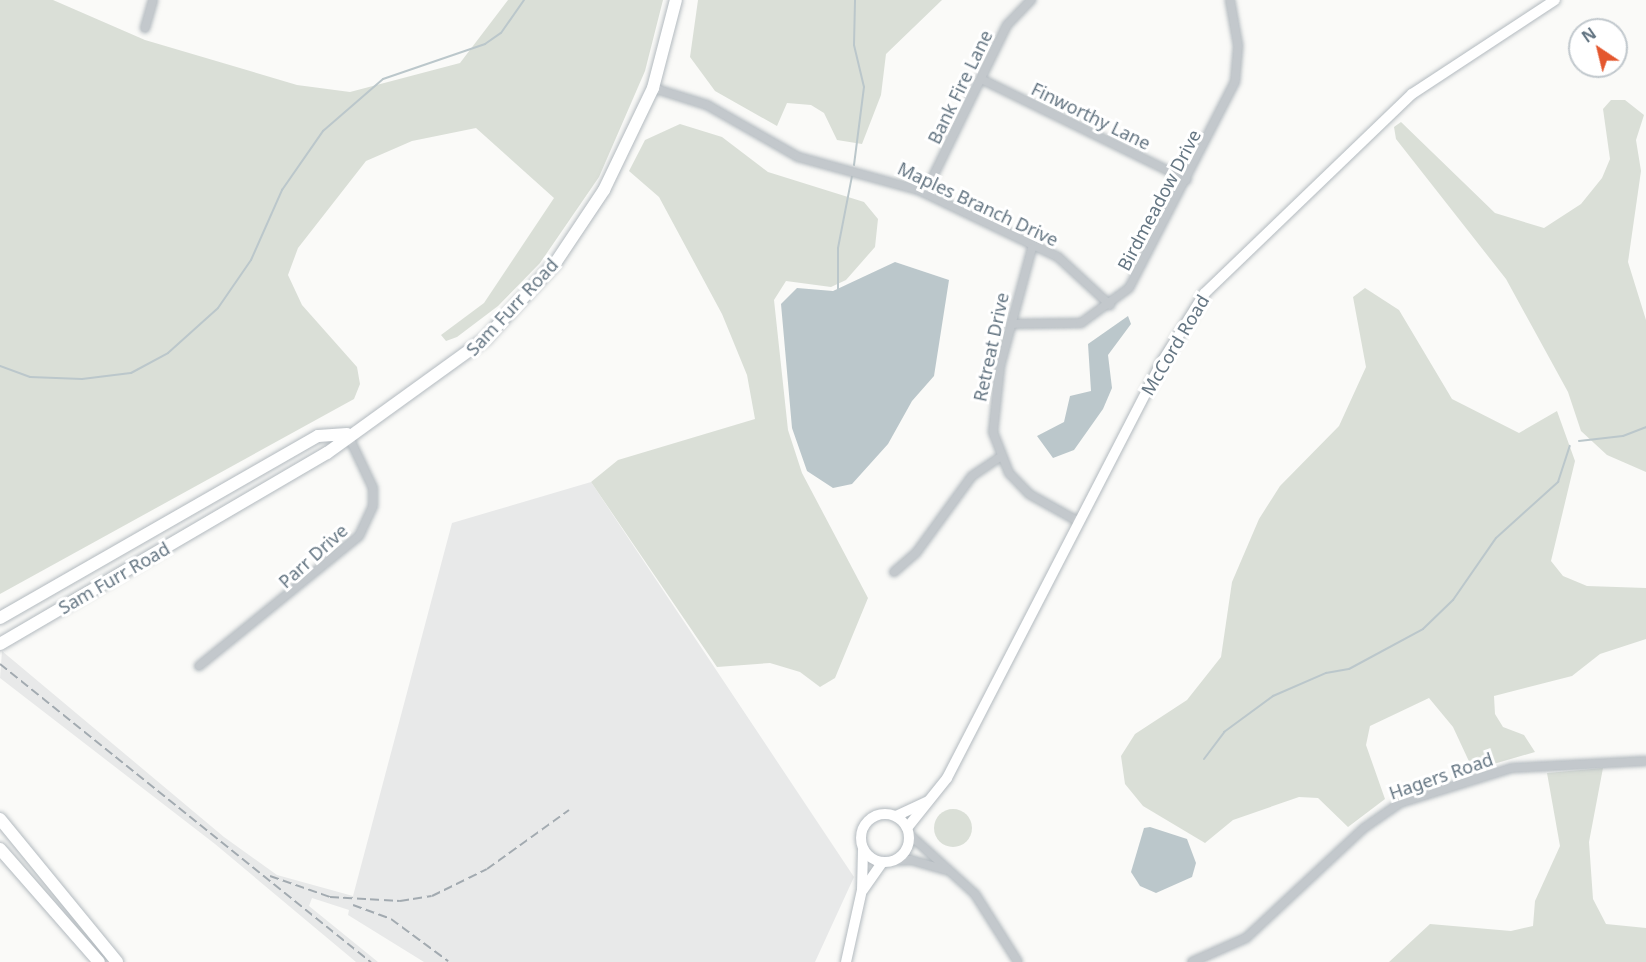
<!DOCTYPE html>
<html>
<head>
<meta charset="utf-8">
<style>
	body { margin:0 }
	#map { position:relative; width:1646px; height:962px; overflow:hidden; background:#fafaf8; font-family:"Noto Sans",sans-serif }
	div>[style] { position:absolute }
	.built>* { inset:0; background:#e8e9e9 }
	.green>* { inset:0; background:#dadfd7 }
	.round { border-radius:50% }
	.water>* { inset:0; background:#bbc7cb }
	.stream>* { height:2px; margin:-1px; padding:0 1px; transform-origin:1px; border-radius:1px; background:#bbc7cb }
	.roads { filter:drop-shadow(0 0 2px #b3babf) drop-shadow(0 0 2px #b3babf) }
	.street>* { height:8px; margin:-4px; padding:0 4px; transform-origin:4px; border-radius:4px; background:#c3c8cc }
	.secondary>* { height:10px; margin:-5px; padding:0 5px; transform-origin:5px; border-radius:5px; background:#fff }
	.secondary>.ring { margin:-5px; padding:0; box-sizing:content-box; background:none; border:10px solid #fff; border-radius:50% }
	.primary>* { height:12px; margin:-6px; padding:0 6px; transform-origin:6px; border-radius:6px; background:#fff }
	.rail>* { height:2px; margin-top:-1px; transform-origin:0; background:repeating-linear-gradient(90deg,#a2aab0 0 9px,transparent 0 13.5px) }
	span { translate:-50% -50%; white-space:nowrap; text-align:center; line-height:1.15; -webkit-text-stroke:6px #fff; paint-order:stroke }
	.street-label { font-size:18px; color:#657683 }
	.north { position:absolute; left:1568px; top:18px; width:60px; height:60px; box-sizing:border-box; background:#fff; border:2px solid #c1c8cd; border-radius:50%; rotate:325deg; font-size:16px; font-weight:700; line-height:24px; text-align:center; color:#657683 }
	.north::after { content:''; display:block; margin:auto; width:21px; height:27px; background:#e4572e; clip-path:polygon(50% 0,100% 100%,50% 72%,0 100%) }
</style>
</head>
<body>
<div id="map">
	<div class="built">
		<div style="clip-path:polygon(591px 482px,854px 877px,815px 962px,424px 962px,348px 915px,349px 910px,312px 898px,309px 906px,378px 962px,356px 962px,215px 844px,0 678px,2px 651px,224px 837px,277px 875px,353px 896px,452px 523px)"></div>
	</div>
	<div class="green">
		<div style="clip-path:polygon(0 0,53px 0,145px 40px,297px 85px,350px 92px,460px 63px,508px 0,663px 0,645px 71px,599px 177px,540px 263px,498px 306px,457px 337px,446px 341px,441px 335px,484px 303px,554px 198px,476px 128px,412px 141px,366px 161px,298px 248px,288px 275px,302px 305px,357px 367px,360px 384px,354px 399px,0 594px)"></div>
		<div style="clip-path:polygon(698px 0,942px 0,886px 54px,881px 95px,862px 144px,837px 140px,824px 113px,811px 105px,787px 103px,777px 126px,715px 91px,690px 57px)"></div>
		<div style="clip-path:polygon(1611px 100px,1625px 100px,1644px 115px,1636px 140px,1641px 171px,1628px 262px,1646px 320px,1646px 472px,1607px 455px,1581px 431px,1568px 392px,1506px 279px,1396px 139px,1394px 127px,1401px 122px,1495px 213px,1544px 228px,1581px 204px,1602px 178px,1610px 159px,1603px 109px)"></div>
		<div style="clip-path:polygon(680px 124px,722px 137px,768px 172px,864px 202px,878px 219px,875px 247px,846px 280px,831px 287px,786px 281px,774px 300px,788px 430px,802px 473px,868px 598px,835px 678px,820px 687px,800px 672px,770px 663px,717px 667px,591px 482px,618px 460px,755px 419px,747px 375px,722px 314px,659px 197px,629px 171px,645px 140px)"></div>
		<div style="clip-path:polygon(1365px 288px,1399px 310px,1452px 399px,1519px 433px,1557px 411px,1575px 461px,1551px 561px,1563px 576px,1587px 586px,1646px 588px,1646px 639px,1600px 654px,1572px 676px,1494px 696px,1495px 714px,1503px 727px,1524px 735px,1535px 752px,1473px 770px,1453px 727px,1429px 698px,1370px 726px,1366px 745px,1385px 799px,1348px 827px,1318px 798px,1299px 797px,1233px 820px,1205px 843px,1143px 806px,1125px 784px,1121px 756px,1135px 734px,1187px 700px,1221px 657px,1232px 582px,1259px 519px,1280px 486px,1339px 426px,1366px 367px,1353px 297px)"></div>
		<div style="clip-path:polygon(1603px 768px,1589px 842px,1593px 899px,1606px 924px,1646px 928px,1646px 962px,1389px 962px,1430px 924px,1511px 931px,1533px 926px,1535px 901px,1560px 846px,1547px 773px)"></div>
		<div class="round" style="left:934px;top:809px;width:38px;height:38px"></div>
	</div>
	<div class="water">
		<div style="clip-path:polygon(895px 262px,949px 280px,934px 376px,912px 401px,888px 444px,852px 484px,833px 488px,807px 471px,792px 428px,781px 304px,797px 288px,833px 291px)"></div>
		<div style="clip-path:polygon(1128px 316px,1131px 324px,1108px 355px,1112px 388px,1103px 409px,1074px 450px,1053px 458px,1037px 436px,1064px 422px,1070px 396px,1091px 391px,1088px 344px)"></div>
		<div style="clip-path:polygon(1150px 827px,1187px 839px,1196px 863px,1192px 877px,1156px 893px,1140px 886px,1131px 872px,1144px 828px)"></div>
	</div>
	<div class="stream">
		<div style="left:854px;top:165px;width:79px;rotate:-82.7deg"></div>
		<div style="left:864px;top:87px;width:43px;rotate:-103.4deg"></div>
		<div style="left:854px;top:45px;width:45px;rotate:-88.7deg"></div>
		<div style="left:838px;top:289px;width:41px;rotate:-90deg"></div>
		<div style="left:838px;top:248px;width:73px;rotate:-79deg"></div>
		<div style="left:0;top:366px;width:32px;rotate:20deg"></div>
		<div style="left:30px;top:377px;width:52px;rotate:2.2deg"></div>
		<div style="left:82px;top:379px;width:49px;rotate:-7deg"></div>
		<div style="left:131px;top:373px;width:42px;rotate:-28.4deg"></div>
		<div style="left:168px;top:353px;width:67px;rotate:-42deg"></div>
		<div style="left:218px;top:308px;width:58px;rotate:-55.5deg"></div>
		<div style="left:251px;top:260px;width:77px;rotate:-66.1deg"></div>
		<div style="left:282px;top:190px;width:72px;rotate:-55.2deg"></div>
		<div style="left:323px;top:131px;width:79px;rotate:-40.9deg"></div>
		<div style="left:383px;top:79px;width:108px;rotate:-18.9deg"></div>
		<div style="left:485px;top:44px;width:19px;rotate:-35deg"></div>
		<div style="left:501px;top:33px;width:40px;rotate:-55.1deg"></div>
		<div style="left:1579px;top:441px;width:44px;rotate:-6.5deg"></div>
		<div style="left:1623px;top:436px;width:25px;rotate:-21deg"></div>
		<div style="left:1204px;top:759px;width:34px;rotate:-53deg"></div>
		<div style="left:1224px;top:732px;width:61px;rotate:-36.3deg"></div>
		<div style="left:1273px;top:696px;width:58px;rotate:-23.5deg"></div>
		<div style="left:1326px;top:673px;width:23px;rotate:-10deg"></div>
		<div style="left:1349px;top:669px;width:84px;rotate:-28.4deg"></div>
		<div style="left:1423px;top:629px;width:42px;rotate:-44deg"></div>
		<div style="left:1453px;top:600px;width:75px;rotate:-55.3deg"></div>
		<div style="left:1496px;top:538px;width:84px;rotate:-42.1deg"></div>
		<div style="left:1558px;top:482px;width:38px;rotate:-72deg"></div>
	</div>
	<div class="roads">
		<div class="street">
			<div style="left:145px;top:28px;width:29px;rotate:-74deg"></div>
			<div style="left:981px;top:79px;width:229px;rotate:26.1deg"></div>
			<div style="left:653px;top:88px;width:57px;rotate:17.5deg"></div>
			<div style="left:707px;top:105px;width:105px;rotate:29.7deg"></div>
			<div style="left:798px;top:157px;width:124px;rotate:15.4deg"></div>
			<div style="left:918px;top:190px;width:155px;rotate:25.6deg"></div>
			<div style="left:1058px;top:257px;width:71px;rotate:42.7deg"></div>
			<div style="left:925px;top:193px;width:187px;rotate:-64deg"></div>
			<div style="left:1007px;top:25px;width:35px;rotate:-46deg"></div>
			<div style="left:1032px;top:248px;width:123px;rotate:105.1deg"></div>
			<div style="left:1000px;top:367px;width:65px;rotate:96.1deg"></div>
			<div style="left:993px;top:432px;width:44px;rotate:68.7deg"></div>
			<div style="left:1009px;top:473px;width:29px;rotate:46deg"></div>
			<div style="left:1029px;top:494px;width:57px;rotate:29.2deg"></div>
			<div style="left:1011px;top:324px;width:70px;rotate:-0.8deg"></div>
			<div style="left:1081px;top:323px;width:59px;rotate:-36.1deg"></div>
			<div style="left:1129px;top:288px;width:232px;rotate:-62.8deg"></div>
			<div style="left:1235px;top:82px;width:37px;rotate:-85deg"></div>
			<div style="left:1238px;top:45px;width:46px;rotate:-100.1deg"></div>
			<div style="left:894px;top:572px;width:29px;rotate:-41deg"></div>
			<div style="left:916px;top:553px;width:95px;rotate:-54deg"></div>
			<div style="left:972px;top:476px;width:34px;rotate:-34deg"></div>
			<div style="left:199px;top:666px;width:206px;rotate:-39.1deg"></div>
			<div style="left:359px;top:536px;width:33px;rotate:-65deg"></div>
			<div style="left:373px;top:506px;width:18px;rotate:-90deg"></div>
			<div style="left:373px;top:488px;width:59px;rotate:-115.3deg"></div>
			<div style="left:909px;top:834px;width:89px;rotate:42.3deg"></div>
			<div style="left:975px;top:894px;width:80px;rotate:57.7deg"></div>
			<div style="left:893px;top:861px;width:18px;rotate:-3deg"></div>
			<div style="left:911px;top:860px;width:36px;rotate:16deg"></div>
			<div style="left:1192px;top:962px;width:59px;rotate:-24deg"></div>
			<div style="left:1246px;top:938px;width:161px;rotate:-43deg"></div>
			<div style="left:1364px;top:828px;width:44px;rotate:-34.8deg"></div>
			<div style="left:1400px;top:803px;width:117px;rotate:-17.4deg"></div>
			<div style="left:1512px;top:768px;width:134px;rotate:-3deg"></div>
		</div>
		<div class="secondary">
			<div class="ring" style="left:861px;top:814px;width:38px;height:38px"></div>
			<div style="left:896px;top:816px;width:35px;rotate:-25deg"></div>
			<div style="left:907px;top:828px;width:64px;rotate:-51.3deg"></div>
			<div style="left:947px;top:778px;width:468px;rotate:-62.7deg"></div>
			<div style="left:1162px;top:362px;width:81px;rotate:-58.1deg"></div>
			<div style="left:1205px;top:293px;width:287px;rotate:-43.9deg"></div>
			<div style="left:1412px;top:94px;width:171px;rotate:-33.3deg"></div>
			<div style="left:863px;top:890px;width:33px;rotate:-55deg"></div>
			<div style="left:846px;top:962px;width:74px;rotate:-77.5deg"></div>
			<div style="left:862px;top:890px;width:40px;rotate:-88.6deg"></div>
		</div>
		<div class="primary">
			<div style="left:0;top:618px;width:366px;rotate:-29.8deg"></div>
			<div style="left:318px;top:436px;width:29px;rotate:-4deg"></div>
			<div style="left:0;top:644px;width:379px;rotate:-30.3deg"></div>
			<div style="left:327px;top:453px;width:195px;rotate:-35.8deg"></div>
			<div style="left:485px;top:339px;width:105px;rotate:-47.3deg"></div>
			<div style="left:556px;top:262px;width:87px;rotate:-56.3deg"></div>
			<div style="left:604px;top:190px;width:113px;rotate:-64.3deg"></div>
			<div style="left:653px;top:88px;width:91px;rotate:-75.4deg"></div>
			<div style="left:0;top:819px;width:185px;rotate:50.7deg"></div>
			<div style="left:0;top:849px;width:150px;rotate:48.8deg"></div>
		</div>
	</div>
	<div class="rail">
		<div style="left:0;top:664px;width:476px;rotate:38.8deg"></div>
		<div style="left:270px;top:876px;width:64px;rotate:19.3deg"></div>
		<div style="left:330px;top:897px;width:70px;rotate:3.3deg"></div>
		<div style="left:400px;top:901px;width:32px;rotate:-9deg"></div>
		<div style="left:432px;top:896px;width:61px;rotate:-26.1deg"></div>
		<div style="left:487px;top:869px;width:101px;rotate:-35.7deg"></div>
		<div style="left:353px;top:905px;width:40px;rotate:20.2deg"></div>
		<div style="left:391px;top:919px;width:71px;rotate:36.4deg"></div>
	</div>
	<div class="street-label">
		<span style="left:960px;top:87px;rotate:-64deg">Bank Fire Lane</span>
		<span style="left:1091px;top:116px;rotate:26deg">Finworthy Lane</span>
		<span style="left:1159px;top:200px;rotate:-62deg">Birdmeadow Drive</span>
		<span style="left:978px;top:204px;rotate:25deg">Maples Branch Drive</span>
		<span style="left:512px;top:307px;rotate:-47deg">Sam Furr Road</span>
		<span style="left:1175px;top:345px;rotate:-59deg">McCord Road</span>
		<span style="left:991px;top:347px;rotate:-78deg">Retreat Drive</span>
		<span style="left:313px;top:556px;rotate:-42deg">Parr Drive</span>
		<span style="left:114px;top:578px;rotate:-30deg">Sam Furr Road</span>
		<span style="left:1441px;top:776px;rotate:-19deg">Hagers Road</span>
	</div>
	<div class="north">N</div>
</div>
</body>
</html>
